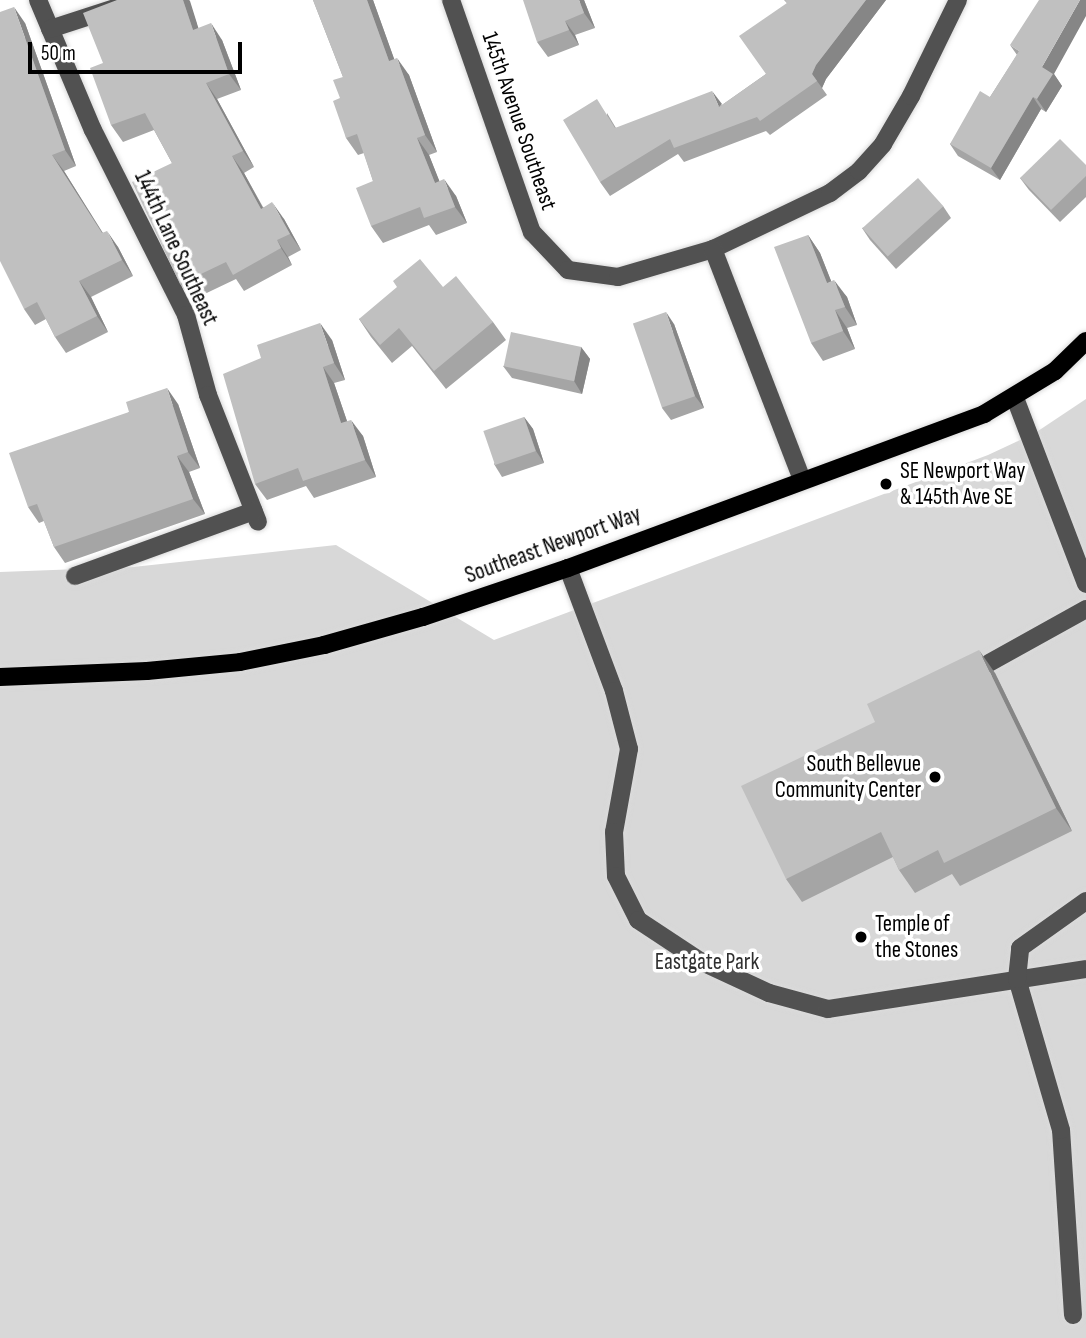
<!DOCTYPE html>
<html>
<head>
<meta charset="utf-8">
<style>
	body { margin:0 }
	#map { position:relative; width:1086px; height:1338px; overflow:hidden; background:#fff; font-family:"Sofia Sans Condensed",sans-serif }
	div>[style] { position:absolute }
	.green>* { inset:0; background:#d8d8d8 }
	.roads { filter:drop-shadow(0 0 2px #dbdbdb) drop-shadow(0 0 2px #dbdbdb) }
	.minor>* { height:18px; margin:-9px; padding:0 9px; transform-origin:9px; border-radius:9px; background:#515151 }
	.major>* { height:18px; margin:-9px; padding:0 9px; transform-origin:9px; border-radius:9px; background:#000 }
	.wall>* { inset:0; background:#a5a5a5 }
	.shaded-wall>* { inset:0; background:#868686 }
	.building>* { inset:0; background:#c0c0c0; transform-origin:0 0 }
	.dots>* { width:19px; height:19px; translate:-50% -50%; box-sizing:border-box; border:4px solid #fff; border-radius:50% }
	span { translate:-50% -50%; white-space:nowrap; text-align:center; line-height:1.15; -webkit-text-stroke:7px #fff; paint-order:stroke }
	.street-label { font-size:23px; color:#000 }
	.poi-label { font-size:23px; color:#000 }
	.left { translate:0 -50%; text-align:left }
	.right { translate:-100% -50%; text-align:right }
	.park-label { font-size:23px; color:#2f2f2f }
	.scale { position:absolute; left:28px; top:42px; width:214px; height:32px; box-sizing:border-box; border:4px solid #000; border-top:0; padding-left:9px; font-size:21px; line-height:24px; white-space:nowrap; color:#000; -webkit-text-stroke:5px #fff; paint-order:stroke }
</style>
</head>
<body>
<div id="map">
	<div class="green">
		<div style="clip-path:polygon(1086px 399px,1086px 1338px,0 1338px,0 572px,133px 567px,336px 545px,494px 640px,988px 455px,1035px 433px)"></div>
	</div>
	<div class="roads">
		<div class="minor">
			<div style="left:38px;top:0;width:141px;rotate:67.1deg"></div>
			<div style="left:93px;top:130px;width:207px;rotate:63.3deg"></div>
			<div style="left:186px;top:315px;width:83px;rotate:74.6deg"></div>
			<div style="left:208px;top:395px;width:136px;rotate:68.5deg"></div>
			<div style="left:451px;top:0;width:246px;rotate:70.8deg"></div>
			<div style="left:532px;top:232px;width:52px;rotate:46.5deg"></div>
			<div style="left:568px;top:270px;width:50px;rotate:8deg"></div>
			<div style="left:618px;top:277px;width:99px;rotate:-16.4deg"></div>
			<div style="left:713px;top:249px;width:130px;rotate:-25.6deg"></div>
			<div style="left:830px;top:193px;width:36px;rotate:-37deg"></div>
			<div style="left:859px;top:171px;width:36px;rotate:-48deg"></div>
			<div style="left:883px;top:144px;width:56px;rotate:-59.7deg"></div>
			<div style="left:911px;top:96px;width:107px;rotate:-63.9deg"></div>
			<div style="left:50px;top:29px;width:94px;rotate:-18deg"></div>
			<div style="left:713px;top:249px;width:248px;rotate:68.9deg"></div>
			<div style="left:1015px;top:398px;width:199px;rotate:69.1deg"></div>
			<div style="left:568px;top:568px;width:131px;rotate:69.5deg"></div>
			<div style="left:614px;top:691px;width:60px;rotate:75.5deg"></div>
			<div style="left:629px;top:749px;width:84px;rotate:100.2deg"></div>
			<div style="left:614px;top:832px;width:44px;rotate:87.4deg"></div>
			<div style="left:616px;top:876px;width:49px;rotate:63.4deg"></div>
			<div style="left:638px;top:920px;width:74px;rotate:33.5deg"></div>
			<div style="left:700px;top:961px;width:76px;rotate:24.9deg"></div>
			<div style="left:769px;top:993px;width:61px;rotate:15.2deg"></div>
			<div style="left:828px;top:1009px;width:261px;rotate:-8.8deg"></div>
			<div style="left:75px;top:576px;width:190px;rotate:-20deg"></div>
			<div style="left:989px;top:663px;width:111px;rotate:-29.1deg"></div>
			<div style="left:1073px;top:1315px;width:185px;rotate:-93.7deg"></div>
			<div style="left:1061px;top:1130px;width:157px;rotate:-106.2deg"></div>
			<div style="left:1017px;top:979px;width:31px;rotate:-84deg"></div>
			<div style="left:1020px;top:948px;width:81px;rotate:-35.5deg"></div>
		</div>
		<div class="major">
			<div style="left:0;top:677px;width:147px;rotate:-2.3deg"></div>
			<div style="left:147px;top:671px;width:93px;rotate:-5.5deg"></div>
			<div style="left:240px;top:662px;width:86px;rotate:-11.4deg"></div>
			<div style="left:324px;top:645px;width:103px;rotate:-15.8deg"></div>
			<div style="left:423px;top:617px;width:153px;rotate:-18.7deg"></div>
			<div style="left:568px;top:568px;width:444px;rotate:-20.3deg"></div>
			<div style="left:984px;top:414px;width:83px;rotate:-31.2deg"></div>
			<div style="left:1055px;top:371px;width:43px;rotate:-44.1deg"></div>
		</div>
	</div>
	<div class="wall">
		<div style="clip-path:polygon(117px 0,189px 0,198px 28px,222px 40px,241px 90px,217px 99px,254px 167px,244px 173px,263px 207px,284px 219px,301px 250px,288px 257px,292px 265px,244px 291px,236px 279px,192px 300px,180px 284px,172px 163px,154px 130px,123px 142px,111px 125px,103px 63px)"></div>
		<div style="clip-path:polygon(313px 0,373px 0,394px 59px,409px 75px,437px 152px,429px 155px,439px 181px,456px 196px,467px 223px,436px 235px,429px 225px,383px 243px,371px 226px,373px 181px,364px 153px,358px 155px,346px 138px,340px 98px,343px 77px)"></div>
		<div style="clip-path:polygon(584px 0,595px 28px,575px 35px,579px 45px,548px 57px,537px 42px)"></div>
		<div style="clip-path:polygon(784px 0,886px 0,826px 79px,822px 88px,827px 95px,770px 135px,766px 131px,684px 162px,678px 154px,610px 196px,600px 182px,607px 113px,616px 128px,722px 105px,766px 74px,787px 3px)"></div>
		<div style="clip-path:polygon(25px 23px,76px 166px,64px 171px,103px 233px,118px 247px,133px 276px,91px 297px,108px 332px,66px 353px,55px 337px,46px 319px,35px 325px,24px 309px)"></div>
		<div style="clip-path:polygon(1010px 45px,1054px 74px,1062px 86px,1046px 112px,1041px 109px,1000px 180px,958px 156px,950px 144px,990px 97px,1017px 55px)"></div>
		<div style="clip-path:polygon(1086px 165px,1086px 197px,1060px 222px,1029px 190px,1020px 178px)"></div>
		<div style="clip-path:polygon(943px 206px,951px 218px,896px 269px,870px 240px,862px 228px)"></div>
		<div style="clip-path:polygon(808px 235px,820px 253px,831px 281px,847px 297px,857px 325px,847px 328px,855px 349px,823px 361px,811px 343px)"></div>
		<div style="clip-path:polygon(443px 287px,493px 322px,506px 340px,446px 389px,412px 346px,392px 363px,371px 337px,359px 319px)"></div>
		<div style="clip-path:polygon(674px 324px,704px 408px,671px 420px,662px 408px)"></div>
		<div style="clip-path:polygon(332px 340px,345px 380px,334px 383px,347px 421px,363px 436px,376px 477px,314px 498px,306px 486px,267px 500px,255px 484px)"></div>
		<div style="clip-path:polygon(581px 347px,590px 359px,582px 394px,512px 378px,503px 366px)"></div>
		<div style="clip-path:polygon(178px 404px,200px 468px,189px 472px,205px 514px,65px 563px,54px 547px,44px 521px,39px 523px,28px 507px,129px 412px)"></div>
		<div style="clip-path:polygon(524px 417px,533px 429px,544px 463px,502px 477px,494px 464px)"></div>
		<div style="clip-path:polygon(995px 673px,1072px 831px,960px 886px,952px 874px,915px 893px,899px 870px,893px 857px,802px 902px,786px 879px)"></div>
	</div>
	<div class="shaded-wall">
		<div style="clip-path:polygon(183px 0,189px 0,190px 1px,204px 46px,193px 30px)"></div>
		<div style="clip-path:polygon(367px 0,373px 0,401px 78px,389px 61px)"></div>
		<div style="clip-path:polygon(579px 0,584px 0,595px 28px,584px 13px)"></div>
		<div style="clip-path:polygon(866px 0,886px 0,826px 79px,822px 88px,812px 74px,816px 65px)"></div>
		<div style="clip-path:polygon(1080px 0,1086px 0,1086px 16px,1054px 74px,1062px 86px,1046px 112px,1037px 99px,1042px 67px)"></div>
		<div style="clip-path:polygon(14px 7px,25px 23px,76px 166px,65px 150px)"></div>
		<div style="clip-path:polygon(565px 21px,575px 35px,579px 45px,569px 30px)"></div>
		<div style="clip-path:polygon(211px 23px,222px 40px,241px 90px,229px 74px)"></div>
		<div style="clip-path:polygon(397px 58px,409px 75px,437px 152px,425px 135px)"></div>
		<div style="clip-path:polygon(206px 83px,217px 99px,254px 167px,243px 151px)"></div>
		<div style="clip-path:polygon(712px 91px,722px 104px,719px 107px)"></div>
		<div style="clip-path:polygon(1033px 97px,1041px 109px,1000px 180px,991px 168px)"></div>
		<div style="clip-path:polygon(417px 138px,429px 155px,447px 200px,435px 183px)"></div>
		<div style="clip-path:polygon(52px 155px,64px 171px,113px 250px,102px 233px)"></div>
		<div style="clip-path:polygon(232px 156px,244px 173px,272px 225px,261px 209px)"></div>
		<div style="clip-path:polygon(444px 179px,456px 196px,467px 223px,455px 207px)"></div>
		<div style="clip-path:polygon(272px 202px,284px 219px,301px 250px,290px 234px)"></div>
		<div style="clip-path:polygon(107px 231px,118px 247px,133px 276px,122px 260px)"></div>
		<div style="clip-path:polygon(808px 235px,820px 253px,839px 301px,827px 283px)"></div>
		<div style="clip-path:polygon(277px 240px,288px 257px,292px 265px,281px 248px)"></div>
		<div style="clip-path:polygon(834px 280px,847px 297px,857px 325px,845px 307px)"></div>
		<div style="clip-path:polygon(79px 281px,91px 297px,108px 332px,97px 316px)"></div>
		<div style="clip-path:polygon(835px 310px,847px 328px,855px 349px,843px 331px)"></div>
		<div style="clip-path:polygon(666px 312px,674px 324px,704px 408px,695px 396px)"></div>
		<div style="clip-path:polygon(320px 323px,332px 340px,345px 380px,334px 363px)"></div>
		<div style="clip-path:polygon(581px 347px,590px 359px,582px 394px,574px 381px)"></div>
		<div style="clip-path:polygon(323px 367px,334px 383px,353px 439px,341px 423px)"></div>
		<div style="clip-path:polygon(167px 388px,178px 404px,200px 468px,188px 452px)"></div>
		<div style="clip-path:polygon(524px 417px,533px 429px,544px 463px,536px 451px)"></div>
		<div style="clip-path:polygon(351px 420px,363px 436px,376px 477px,365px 460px)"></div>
		<div style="clip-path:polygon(177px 456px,189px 472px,205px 514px,193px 499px)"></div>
		<div style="clip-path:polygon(979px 650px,995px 673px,1072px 831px,1056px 808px)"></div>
	</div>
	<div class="building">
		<div style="clip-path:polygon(117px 0,183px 0,193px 30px,211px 23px,229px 74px,206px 83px,243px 151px,232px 156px,261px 209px,272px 202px,290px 234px,277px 240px,281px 248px,233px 275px,226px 262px,180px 284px,132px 182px,172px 163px,145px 113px,111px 125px,90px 68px,103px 63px,83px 13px)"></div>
		<div style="clip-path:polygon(313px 0,367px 0,389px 61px,397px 58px,425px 135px,417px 138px,435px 183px,444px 179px,455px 207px,424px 218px,420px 207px,371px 226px,356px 188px,373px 181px,357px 134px,346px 138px,333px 101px,340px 98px,333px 80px,343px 77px)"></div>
		<div style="clip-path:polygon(523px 0,579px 0,584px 13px,565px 21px,569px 30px,537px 42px)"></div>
		<div style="clip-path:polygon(785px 0,866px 0,816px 65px,812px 74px,817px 81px,760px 121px,757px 117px,674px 148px,670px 139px,600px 182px,563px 120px,597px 99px,615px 128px,712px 91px,719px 107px,766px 74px,739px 36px,787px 3px)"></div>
		<div style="clip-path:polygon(1039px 0,1080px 0,1042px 67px,1053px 74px,1037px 99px,1033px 97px,991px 168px,950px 144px,980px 91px,990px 97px,1019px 51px,1010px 45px)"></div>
		<div style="clip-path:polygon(14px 7px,65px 150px,52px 155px,102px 233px,107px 231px,122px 260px,79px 281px,97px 316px,55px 337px,37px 302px,24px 309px,0 261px,0 12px)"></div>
		<div style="clip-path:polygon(1060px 139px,1086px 165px,1086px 176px,1051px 210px,1020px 178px)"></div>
		<div style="left:918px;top:178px;width:38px;height:75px;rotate:48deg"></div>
		<div style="clip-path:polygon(808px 235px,827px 283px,834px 280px,845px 307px,835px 310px,843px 331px,811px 343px,774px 247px)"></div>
		<div style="clip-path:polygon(420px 259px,443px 287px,456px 276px,493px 322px,434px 371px,399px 328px,380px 345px,359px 319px,397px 287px,393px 281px)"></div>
		<div style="left:666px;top:312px;width:89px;height:35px;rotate:71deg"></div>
		<div style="clip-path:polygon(320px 323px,334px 363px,323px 367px,341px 423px,351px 420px,365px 460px,303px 481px,298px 468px,255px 484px,223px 374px,261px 358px,257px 345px)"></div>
		<div style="left:511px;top:332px;width:72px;height:35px;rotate:12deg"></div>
		<div style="clip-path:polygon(167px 388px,188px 452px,177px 456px,193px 499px,54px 547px,37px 504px,28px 507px,9px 453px,129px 412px,126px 402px)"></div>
		<div style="left:524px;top:417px;width:36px;height:43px;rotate:71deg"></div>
		<div style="clip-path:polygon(979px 650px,1056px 808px,944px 863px,938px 850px,899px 870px,881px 832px,786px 879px,741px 786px,875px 722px,867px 704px)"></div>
	</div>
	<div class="dots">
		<div style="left:886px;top:484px;background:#000"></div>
		<div style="left:935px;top:777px;background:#000"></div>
		<div style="left:861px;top:937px;background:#000"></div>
	</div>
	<div class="street-label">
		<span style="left:519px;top:121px;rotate:71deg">145th Avenue Southeast</span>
		<span style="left:176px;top:248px;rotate:65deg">144th Lane Southeast</span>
		<span style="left:553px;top:545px;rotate:-20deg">Southeast Newport Way</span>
	</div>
	<div class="poi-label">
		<span class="left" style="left:900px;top:484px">SE Newport Way<br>&amp; 145th Ave SE</span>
		<span class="right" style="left:921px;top:777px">South Bellevue<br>Community Center</span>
		<span class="left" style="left:875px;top:937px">Temple of<br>the Stones</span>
	</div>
	<div class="park-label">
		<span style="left:707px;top:962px">Eastgate Park</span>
	</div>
	<div class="scale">50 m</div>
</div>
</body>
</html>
